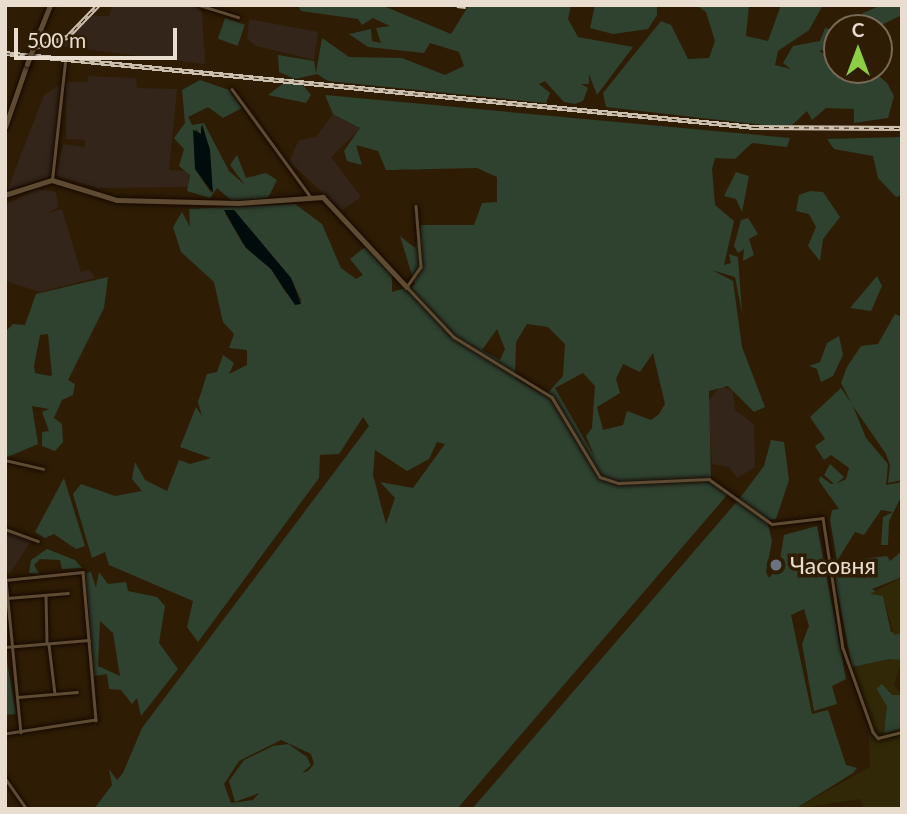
<!DOCTYPE html>
<html>
<head>
<meta charset="utf-8">
<style>
	body { margin:0 }
	#map { position:relative; width:907px; height:814px; overflow:hidden; background:#2e1d04; font-family:Lato,sans-serif }
	div>[style] { position:absolute }
	.industrial>* { inset:0; background:#332519 }
	.green>* { inset:0; background:#2f4230; transform-origin:0 0 }
	.sand>* { inset:0; background:#302806 }
	.water>* { inset:0; background:#000c0c }
	.roads { filter:drop-shadow(0 0 2px #150700) drop-shadow(0 0 2px #150700) }
	.minor>* { height:2.5px; margin:-1.25px; padding:0 1.25px; transform-origin:1.25px; border-radius:1.25px; background:#5e4b31 }
	.tertiary>* { height:4.5px; margin:-2.25px; padding:0 2.25px; transform-origin:2.25px; border-radius:2.25px; background:#5e4b31 }
	.secondary>* { height:5px; margin:-2.5px; padding:0 2.5px; transform-origin:2.5px; border-radius:2.5px; background:#5e4b31 }
	.rail>* { height:4.5px; margin-top:-2.25px; transform-origin:0; background:repeating-linear-gradient(90deg,#2e1d04 0 5px,#ccc0af 0 10px); box-sizing:border-box; border-block:2px solid #ccc0af }
	.bridges { filter:drop-shadow(0 0 2px #150700) drop-shadow(0 0 2px #150700) }
	.secondary-bridge>* { height:5px; margin:-2.5px; padding:0 2.5px; transform-origin:2.5px; border-radius:2.5px; background:#5e4b31 }
	.dots>* { width:19px; height:19px; translate:-50% -50%; box-sizing:border-box; border:4px solid #2e1d04; border-radius:50% }
	span { translate:-50% -50%; white-space:nowrap; text-align:center; line-height:1.15; -webkit-text-stroke:7px #2e1d04; paint-order:stroke }
	.poi-label { font-size:23px; color:#e8ddce }
	.left { translate:0 -50%; text-align:left }
	.frame { position:absolute; inset:0; border:7px solid #e8ddce; pointer-events:none }
	.north { position:absolute; left:823px; top:14px; width:70px; height:70px; box-sizing:border-box; background:#2e1d04; border:2px solid #786a55; border-radius:50%; rotate:0deg; font-size:19px; font-weight:700; line-height:28px; text-align:center; color:#e8ddce }
	.north::after { content:''; display:block; margin:auto; width:24px; height:32px; background:#8cce45; clip-path:polygon(50% 0,100% 100%,50% 72%,0 100%) }
	.scale { position:absolute; left:14px; top:28px; width:163px; height:32px; box-sizing:border-box; border:4px solid #e8ddce; border-top:0; padding-left:9px; font-size:21px; line-height:24px; white-space:nowrap; color:#e8ddce; -webkit-text-stroke:5px #2e1d04; paint-order:stroke }
</style>
</head>
<body>
<div id="map">
	<div class="industrial">
		<div style="clip-path:polygon(113px 5px,196px 5px,202px 12px,205px 64px,59px 46px,89px 16px,109px 16px)"></div>
		<div style="clip-path:polygon(249px 19px,318px 32px,314px 60px,256px 46px,247px 39px)"></div>
		<div style="clip-path:polygon(88px 76px,136px 78px,137px 88px,177px 89px,169px 170px,189px 171px,188px 187px,98px 188px,56px 176px,63px 144px,85px 147px,85px 140px,66px 139px,66px 82px,87px 82px)"></div>
		<div style="clip-path:polygon(63px 83px,51px 176px,7px 191px,44px 95px)"></div>
		<div style="clip-path:polygon(333px 114px,347px 116px,360px 129px,331px 157px,361px 197px,342px 210px,289px 162px,299px 140px,316px 137px)"></div>
		<div style="clip-path:polygon(37px 189px,56px 192px,58px 207px,48px 213px,62px 209px,81px 272px,89px 270px,95px 278px,40px 292px,5px 281px,5px 205px)"></div>
		<div style="clip-path:polygon(720px 386px,733px 391px,735px 410px,754px 424px,755px 467px,737px 478px,729px 467px,712px 464px,708px 402px)"></div>
		<div style="clip-path:polygon(5px 531px,31px 541px,10px 573px,5px 570px)"></div>
	</div>
	<div class="green">
		<div style="clip-path:polygon(298px 5px,381px 5px,451px 34px,469px 5px,571px 5px,568px 19px,578px 37px,633px 47px,597px 95px,589px 74px,589px 84px,581px 84px,588px 88px,583px 101px,575px 104px,564px 102px,545px 81px,539px 84px,550px 93px,546px 103px,328px 81px,317px 74px,295px 79px,279px 72px,278px 55px,314px 61px,316px 73px,322px 38px,349px 57px,402px 58px,445px 75px,464px 66px,459px 52px,430px 43px,424px 53px,368px 47px,349px 34px,371px 29px,372px 41px,381px 43px,376px 28px,390px 26px,373px 18px,362px 25px,358px 19px,301px 11px)"></div>
		<div style="clip-path:polygon(595px 5px,657px 5px,657px 15px,648px 29px,613px 34px,590px 28px)"></div>
		<div style="clip-path:polygon(696px 5px,749px 5px,746px 36px,768px 41px,781px 5px,823px 5px,809px 30px,778px 51px,775px 65px,791px 69px,783px 63px,793px 46px,820px 41px,825px 28px,834px 30px,831px 47px,819px 51px,833px 59px,837px 55px,837px 70px,872px 70px,887px 83px,894px 96px,888px 118px,854px 123px,854px 109px,826px 108px,812px 120px,807px 111px,792px 125px,764px 125px,606px 107px,603px 93px,661px 21px,671px 25px,688px 59px,709px 58px,715px 41px,706px 12px)"></div>
		<div style="clip-path:polygon(882px 5px,902px 5px,902px 15px,875px 28px,853px 28px,863px 13px)"></div>
		<div style="left:225px;top:18px;width:21px;height:22px;rotate:19deg"></div>
		<div style="clip-path:polygon(evenodd,200px 80px,229px 90px,242px 108px,223px 118px,208px 107px,188px 117px,192px 125px,204px 123px,229px 171px,245px 185px,230px 165px,237px 155px,246px 178px,266px 173px,277px 180px,268px 198px,232px 201px,217px 188px,210px 198px,187px 191px,190px 175px,179px 166px,184px 149px,174px 138px,185px 123px,182px 90px,200px 80px,201px 125px,210px 150px,211px 193px,195px 169px,195px 129px,201px 134px,201px 125px)"></div>
		<div style="clip-path:polygon(284px 83px,302px 84px,311px 95px,306px 103px,268px 95px)"></div>
		<div style="clip-path:polygon(evenodd,325px 95px,790px 138px,787px 147px,752px 143px,735px 159px,715px 158px,712px 169px,715px 205px,734px 221px,724px 265px,731px 263px,729px 254px,738px 257px,742px 313px,735px 277px,712px 270px,733px 281px,742px 347px,765px 407px,754px 412px,728px 386px,709px 391px,711px 482px,728px 494px,457px 809px,94px 809px,112px 785px,109px 769px,117px 780px,123px 773px,142px 728px,369px 426px,363px 417px,339px 454px,320px 455px,319px 478px,198px 642px,187px 627px,193px 601px,109px 565px,105px 552px,92px 558px,73px 494px,81px 484px,115px 496px,142px 491px,132px 479px,135px 462px,145px 480px,167px 491px,179px 460px,190px 464px,211px 458px,180px 447px,196px 407px,202px 416px,198px 402px,207px 374px,217px 372px,223px 355px,234px 363px,229px 374px,247px 365px,247px 350px,229px 348px,234px 334px,223px 322px,214px 282px,181px 252px,173px 227px,182px 212px,190px 227px,189px 209px,295px 204px,322px 224px,341px 268px,356px 279px,363px 275px,350px 259px,365px 247px,392px 274px,392px 292px,415px 285px,400px 236px,415px 248px,421px 225px,474px 225px,482px 203px,497px 202px,497px 177px,477px 168px,386px 170px,378px 151px,356px 145px,362px 165px,347px 161px,344px 151px,360px 128px,333px 114px,325px 95px,234px 210px,291px 278px,302px 302px,286px 293px,271px 269px,243px 244px,225px 213px,234px 210px,325px 95px,527px 324px,548px 327px,565px 344px,563px 376px,545px 396px,515px 378px,516px 342px,527px 324px,325px 95px,497px 329px,505px 349px,500px 360px,482px 350px,497px 329px,325px 95px,653px 353px,665px 404px,659px 414px,651px 420px,627px 411px,623px 425px,603px 430px,597px 407px,620px 393px,616px 379px,623px 364px,640px 372px,653px 353px,325px 95px,583px 373px,595px 386px,592px 428px,586px 436px,595px 458px,555px 388px,583px 373px,325px 95px,437px 442px,445px 444px,413px 488px,380px 482px,395px 498px,386px 524px,373px 475px,375px 450px,407px 471px,429px 459px,437px 442px,325px 95px,281px 740px,311px 754px,314px 764px,308px 771px,302px 773px,311px 765px,307px 757px,288px 744px,273px 746px,244px 760px,229px 781px,235px 802px,259px 793px,253px 800px,231px 803px,224px 784px,239px 761px,281px 740px)"></div>
		<div style="clip-path:polygon(902px 137px,902px 195px,896px 197px,878px 178px,873px 156px,834px 149px,827px 139px)"></div>
		<div style="clip-path:polygon(736px 172px,749px 176px,742px 212px,736px 199px,724px 196px)"></div>
		<div style="clip-path:polygon(810px 191px,823px 192px,840px 217px,823px 239px,820px 261px,808px 246px,816px 227px,809px 214px,796px 211px,799px 195px)"></div>
		<div style="clip-path:polygon(748px 218px,758px 234px,749px 239px,754px 255px,743px 261px,744px 249px,738px 253px,734px 246px,741px 220px)"></div>
		<div style="clip-path:polygon(877px 276px,882px 286px,871px 311px,850px 308px)"></div>
		<div style="clip-path:polygon(evenodd,108px 277px,104px 308px,68px 380px,75px 384px,73px 395px,62px 400px,54px 418px,62px 424px,63px 442px,55px 451px,42px 446px,42px 432px,49px 431px,42px 412px,49px 409px,32px 406px,38px 444px,5px 458px,5px 332px,13px 324px,25px 325px,36px 294px,108px 277px,48px 334px,52px 375px,50px 376px,35px 373px,34px 366px,40px 335px,48px 334px)"></div>
		<div style="clip-path:polygon(895px 314px,902px 317px,902px 480px,888px 483px,890px 465px,886px 454px,853px 406px,866px 438px,888px 464px,886px 485px,902px 482px,902px 495px,889px 521px,888px 545px,881px 545px,883px 517px,893px 512px,881px 510px,864px 535px,855px 532px,837px 561px,830px 520px,832px 510px,839px 509px,819px 481px,820px 476px,831px 484px,834px 484px,824px 475px,830px 464px,844px 477px,836px 484px,846px 479px,849px 468px,831px 455px,824px 460px,815px 446px,825px 439px,810px 417px,841px 388px,852px 404px,841px 383px,847px 367px,861px 346px,878px 344px)"></div>
		<div style="clip-path:polygon(839px 336px,843px 355px,833px 376px,821px 382px,817px 369px,809px 366px,820px 362px,827px 343px)"></div>
		<div style="clip-path:polygon(771px 440px,784px 442px,789px 480px,776px 519px,767px 520px,772px 541px,766px 572px,769px 578px,779px 566px,784px 535px,817px 526px,846px 679px,832px 686px,837px 704px,814px 711px,802px 644px,809px 626px,804px 609px,791px 615px,812px 714px,828px 710px,846px 765px,857px 768px,853px 773px,795px 809px,472px 809px,740px 498px,764px 466px)"></div>
		<div style="clip-path:polygon(64px 478px,85px 546px,76px 549px,54px 534px,45px 538px,35px 532px)"></div>
		<div style="clip-path:polygon(47px 549px,75px 560px,82px 568px,62px 569px,60px 560px,40px 559px,34px 565px,39px 574px,29px 573px,31px 560px)"></div>
		<div style="clip-path:polygon(902px 551px,902px 577px,872px 589px,883px 596px,891px 632px,902px 633px,902px 660px,852px 667px,835px 579px,847px 561px,887px 556px,890px 561px)"></div>
		<div style="clip-path:polygon(evenodd,91px 572px,96px 588px,99px 572px,108px 584px,126px 582px,128px 591px,157px 597px,165px 606px,159px 643px,178px 669px,141px 716px,137px 698px,132px 704px,121px 690px,109px 689px,107px 674px,94px 676px,85px 573px,91px 572px,100px 621px,113px 633px,120px 676px,98px 666px,100px 621px)"></div>
		<div style="clip-path:polygon(5px 649px,16px 714px,5px 715px)"></div>
		<div style="clip-path:polygon(882px 683px,902px 695px,902px 729px,884px 734px,886px 706px,876px 688px)"></div>
	</div>
	<div class="sand">
		<div style="clip-path:polygon(902px 577px,902px 633px,894px 635px,883px 596px,870px 594px)"></div>
		<div style="clip-path:polygon(889px 659px,902px 660px,894px 685px,902px 695px,892px 695px,882px 684px,876px 689px,887px 706px,884px 733px,902px 729px,902px 809px,864px 809px,860px 799px,795px 809px,870px 767px,868px 712px,852px 667px)"></div>
	</div>
	<div class="water">
		<div style="clip-path:polygon(202px 124px,210px 150px,213px 193px,195px 169px,193px 130px,201px 134px)"></div>
		<div style="clip-path:polygon(224px 210px,234px 210px,291px 278px,301px 304px,295px 305px,271px 269px,246px 248px)"></div>
	</div>
	<div class="roads">
		<div class="minor">
			<div style="left:199px;top:5px;width:41px;rotate:17.1deg"></div>
			<div style="left:232px;top:89px;width:132px;rotate:53.9deg"></div>
			<div style="left:52px;top:180px;width:118px;rotate:-83.7deg"></div>
			<div style="left:416px;top:206px;width:61px;rotate:85.3deg"></div>
			<div style="left:421px;top:267px;width:24px;rotate:125deg"></div>
			<div style="left:407px;top:287px;width:69px;rotate:46.8deg"></div>
			<div style="left:454px;top:337px;width:115px;rotate:31.5deg"></div>
			<div style="left:552px;top:397px;width:93px;rotate:59deg"></div>
			<div style="left:600px;top:477px;width:20px;rotate:18deg"></div>
			<div style="left:619px;top:483px;width:90px;rotate:-2.5deg"></div>
			<div style="left:709px;top:479px;width:77px;rotate:35.5deg"></div>
			<div style="left:772px;top:524px;width:51px;rotate:-6.7deg"></div>
			<div style="left:823px;top:518px;width:132px;rotate:81.3deg"></div>
			<div style="left:843px;top:648px;width:89px;rotate:70.3deg"></div>
			<div style="left:873px;top:732px;width:8px;rotate:50deg"></div>
			<div style="left:878px;top:738px;width:25px;rotate:-14deg"></div>
			<div style="left:5px;top:460px;width:39px;rotate:13deg"></div>
			<div style="left:5px;top:529px;width:35px;rotate:20deg"></div>
			<div style="left:5px;top:580px;width:78px;rotate:-5.9deg"></div>
			<div style="left:83px;top:572px;width:149px;rotate:85deg"></div>
			<div style="left:96px;top:720px;width:92px;rotate:171.3deg"></div>
			<div style="left:6px;top:580px;width:153px;rotate:84.4deg"></div>
			<div style="left:46px;top:595px;width:48px;rotate:88.8deg"></div>
			<div style="left:7px;top:598px;width:61px;rotate:-4.7deg"></div>
			<div style="left:49px;top:645px;width:49px;rotate:83deg"></div>
			<div style="left:5px;top:647px;width:84px;rotate:-4.8deg"></div>
			<div style="left:18px;top:697px;width:59px;rotate:-4.8deg"></div>
			<div style="left:5px;top:778px;width:38px;rotate:55deg"></div>
		</div>
		<div class="tertiary">
			<div style="left:5px;top:195px;width:49px;rotate:-17.7deg"></div>
			<div style="left:52px;top:180px;width:68px;rotate:17.1deg"></div>
			<div style="left:117px;top:200px;width:121px;rotate:1.4deg"></div>
			<div style="left:238px;top:203px;width:85px;rotate:-4deg"></div>
			<div style="left:323px;top:197px;width:123px;rotate:47deg"></div>
		</div>
		<div class="secondary">
			<div style="left:36px;top:40px;width:38px;rotate:-68deg"></div>
			<div style="left:5px;top:127px;width:67px;rotate:-70.8deg"></div>
		</div>
	</div>
	<div class="rail">
		<div style="left:457px;top:5px;width:9px;rotate:6deg"></div>
		<div style="left:30px;top:49px;width:39px;rotate:-18deg"></div>
		<div style="left:67px;top:37px;width:45px;rotate:-45.9deg"></div>
		<div style="left:5px;top:53px;width:753px;rotate:5.64deg"></div>
		<div style="left:754px;top:127px;width:148px;rotate:0.4deg"></div>
	</div>
	<div class="bridges">
		<div class="secondary-bridge">
			<div style="left:27px;top:64px;width:26px;rotate:-69deg"></div>
		</div>
	</div>
	<div class="dots">
		<div style="left:776px;top:565px;background:#6b7280"></div>
	</div>
	<div class="poi-label">
		<span class="left" style="left:790px;top:565px">Часовня</span>
	</div>
	<div class="frame"></div>
	<div class="north">С</div>
	<div class="scale">500 m</div>
</div>
</body>
</html>
